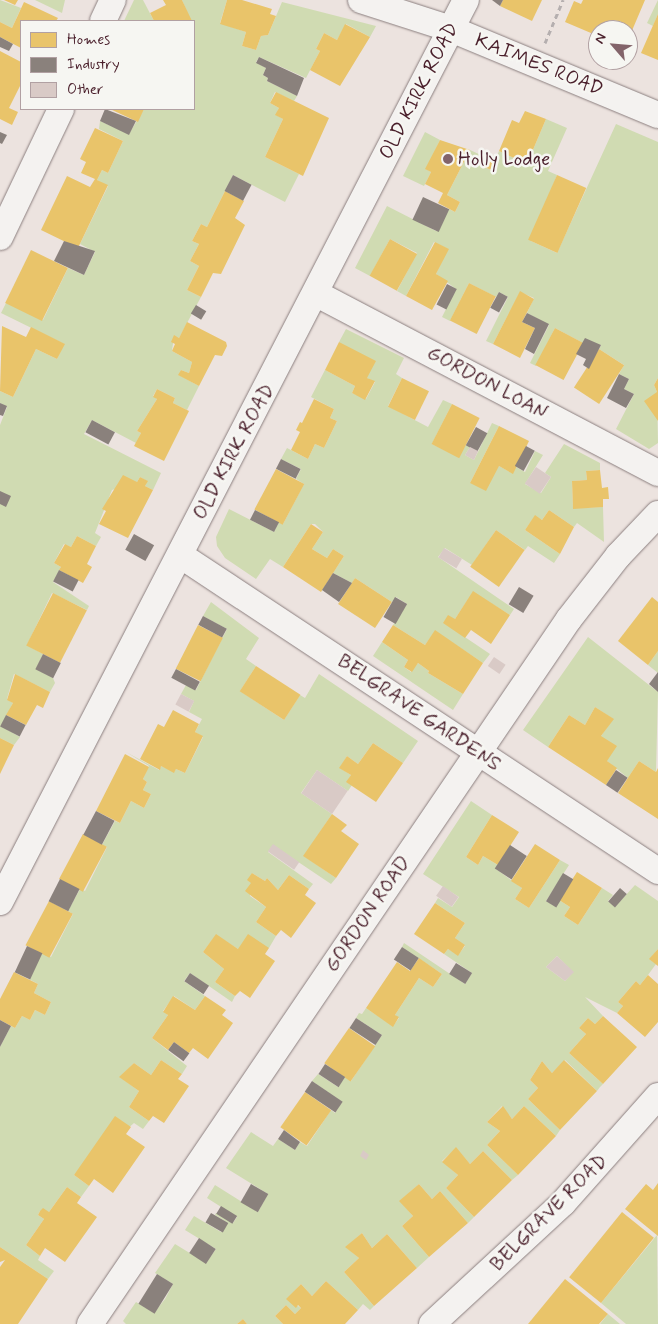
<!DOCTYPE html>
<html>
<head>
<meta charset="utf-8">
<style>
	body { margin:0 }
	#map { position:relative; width:658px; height:1324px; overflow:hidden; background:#ece3df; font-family:Mynerve,sans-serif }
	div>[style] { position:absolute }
	.green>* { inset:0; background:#d0dbb2 }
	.homes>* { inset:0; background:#e9c46a; transform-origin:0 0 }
	.industry>* { inset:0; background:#8a817c; transform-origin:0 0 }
	.building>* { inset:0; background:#d9cac6; transform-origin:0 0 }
	.path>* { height:3px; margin-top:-1.5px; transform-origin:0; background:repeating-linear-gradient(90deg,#b5afaf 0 5px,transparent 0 9px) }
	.roads { filter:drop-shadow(0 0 1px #8b7f7f) drop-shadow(0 0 1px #8b7f7f) }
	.street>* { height:26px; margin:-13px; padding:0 13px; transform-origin:13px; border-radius:13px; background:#f4f2f0 }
	.dots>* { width:14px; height:14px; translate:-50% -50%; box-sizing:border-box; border:2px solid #f6f6f2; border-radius:50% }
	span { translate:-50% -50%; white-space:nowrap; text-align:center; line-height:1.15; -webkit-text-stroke:5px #f6f6f2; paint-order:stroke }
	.street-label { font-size:20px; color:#4a1f2b }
	.poi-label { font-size:20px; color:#4a1f2b }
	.left { translate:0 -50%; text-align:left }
	.legend { position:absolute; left:20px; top:20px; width:175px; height:90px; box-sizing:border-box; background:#f6f6f2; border:1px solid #b1a0a2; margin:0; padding:6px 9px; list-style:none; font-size:15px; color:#4a1f2b }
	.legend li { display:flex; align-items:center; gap:10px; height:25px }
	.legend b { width:25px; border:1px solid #b1a0a2 }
	.north { position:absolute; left:588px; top:20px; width:50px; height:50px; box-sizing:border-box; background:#f6f6f2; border:1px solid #b1a0a2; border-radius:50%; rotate:297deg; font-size:14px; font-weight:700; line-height:20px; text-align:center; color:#4a1f2b }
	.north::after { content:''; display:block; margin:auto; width:18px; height:22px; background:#83646a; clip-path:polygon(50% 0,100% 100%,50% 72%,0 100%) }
</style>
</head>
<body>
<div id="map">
	<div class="green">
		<div style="clip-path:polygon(0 0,21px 8px,12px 28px,0 22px)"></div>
		<div style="clip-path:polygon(35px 0,65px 0,62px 13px)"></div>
		<div style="clip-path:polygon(134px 0,143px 0,154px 21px,124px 21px)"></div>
		<div style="clip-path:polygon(182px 0,227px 0,220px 23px,246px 32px,242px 46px,256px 50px,261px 36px,268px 35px,282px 2px,376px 26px,370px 37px,346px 24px,337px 40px,324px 33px,316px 49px,320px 51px,306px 78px,259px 57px,256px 62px,266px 68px,263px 75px,268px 78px,267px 81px,297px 96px,294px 101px,275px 92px,270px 103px,279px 108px,276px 115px,283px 119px,265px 157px,299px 174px,285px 202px,233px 175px,207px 227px,201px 224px,192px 241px,199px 244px,190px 261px,199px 266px,187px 290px,201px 297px,179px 338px,174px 336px,172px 351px,192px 362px,189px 373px,181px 370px,179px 375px,199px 386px,187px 410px,173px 403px,175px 398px,157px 389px,153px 396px,157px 399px,137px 431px,141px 433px,136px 443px,92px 420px,84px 434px,161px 473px,153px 490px,145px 486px,147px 481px,140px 477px,137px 482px,112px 490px,95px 533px,101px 537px,96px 546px,77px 536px,71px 547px,64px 544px,54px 563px,61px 567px,53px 582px,89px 606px,87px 610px,52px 593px,27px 645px,43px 654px,36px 669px,53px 678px,55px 683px,50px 692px,14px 674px,7px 699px,13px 703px,1px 726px,20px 737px,14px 745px,0 738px,0 425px,7px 407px,0 403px,0 391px,13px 397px,36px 349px,57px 359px,64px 344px,1px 313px,6px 303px,43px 320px,68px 268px,84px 275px,95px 252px,80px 244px,108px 186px,97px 180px,102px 170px,108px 173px,123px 141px,99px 129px,100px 121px,129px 134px,144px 109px,194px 109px,194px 21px,191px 21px)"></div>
		<div style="clip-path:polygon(658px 0,658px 14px,653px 26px,647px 23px)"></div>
		<div style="clip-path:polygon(546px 119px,567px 128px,548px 171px,557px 175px,531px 241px,557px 253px,616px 124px,658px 142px,658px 378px,654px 385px,657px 392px,658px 443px,649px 449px,616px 429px,634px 394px,624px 389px,629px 379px,619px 374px,624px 365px,599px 349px,601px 345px,583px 343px,555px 328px,536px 366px,530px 363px,549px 325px,527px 313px,534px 298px,520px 292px,493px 344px,486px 341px,508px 297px,499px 292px,496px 297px,469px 283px,450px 321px,442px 317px,456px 289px,436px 274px,448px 249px,434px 242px,406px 296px,397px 291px,417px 253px,390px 239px,370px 276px,355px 268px,387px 206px,436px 231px,449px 209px,455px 212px,460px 202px,447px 195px,470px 150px,483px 156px,487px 153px,482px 166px,491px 170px,499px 151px,527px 164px)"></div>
		<div style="clip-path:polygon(425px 132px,440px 140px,426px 169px,431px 172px,424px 186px,403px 176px)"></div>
		<div style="clip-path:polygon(346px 329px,404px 358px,396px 374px,402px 378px,388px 406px,428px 427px,443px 400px,452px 404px,432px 444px,457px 456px,466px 445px,470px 447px,465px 455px,474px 460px,492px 423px,499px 426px,470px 483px,499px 466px,512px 473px,516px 467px,525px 472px,535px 451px,543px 455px,525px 484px,541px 493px,551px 477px,545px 473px,564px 444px,600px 463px,600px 470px,586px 471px,587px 480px,572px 481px,573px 508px,603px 507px,604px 542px,577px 523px,574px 527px,549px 510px,542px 520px,535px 516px,525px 530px,560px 554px,554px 563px,528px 546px,525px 550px,496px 530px,472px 565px,445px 548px,438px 557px,514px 609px,510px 615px,473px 592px,455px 619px,444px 623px,490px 654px,483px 663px,435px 631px,425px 645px,393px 625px,407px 604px,396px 597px,392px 602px,355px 578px,352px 583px,333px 573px,344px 556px,333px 549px,327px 558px,312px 549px,323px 532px,315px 524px,311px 524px,283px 567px,270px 559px,256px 579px,225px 558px,217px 546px,216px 537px,229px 509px,274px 532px,279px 522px,283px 524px,304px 484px,296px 479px,301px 469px,281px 459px,287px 448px,308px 459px,315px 444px,324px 448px,337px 421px,330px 418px,334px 409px,311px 397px,325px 370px,355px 386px,352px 393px,366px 399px,375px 382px,367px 378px,339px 342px)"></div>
		<div style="clip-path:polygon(211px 602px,259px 638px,246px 659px,256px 666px,240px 691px,284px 720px,300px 695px,305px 698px,319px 674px,418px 741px,403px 763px,373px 743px,358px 764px,347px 756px,340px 768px,351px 775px,347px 782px,352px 785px,348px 791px,317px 770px,301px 793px,332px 814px,304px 856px,336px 878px,331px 884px,273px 845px,268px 852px,313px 884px,309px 889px,289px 875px,278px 890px,267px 878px,265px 881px,252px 873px,250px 896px,266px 907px,256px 922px,276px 936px,269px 948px,238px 949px,216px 935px,203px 952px,224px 969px,215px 982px,235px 996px,232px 1002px,190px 973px,184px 981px,205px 996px,195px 1010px,174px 996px,163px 1011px,168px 1015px,152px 1038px,187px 1066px,182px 1074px,161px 1060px,151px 1075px,134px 1063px,120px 1077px,139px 1091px,129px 1107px,149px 1121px,143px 1129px,134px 1123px,74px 1175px,89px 1186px,81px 1197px,67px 1187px,49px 1212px,40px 1211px,38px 1215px,44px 1219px,26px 1245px,40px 1256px,38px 1260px,54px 1271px,48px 1279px,0 1247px,0 1047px,11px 1026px,15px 1028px,22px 1016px,30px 1020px,35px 1010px,45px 1015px,51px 1002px,34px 993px,38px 984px,29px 979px,42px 953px,51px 957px,73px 914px,68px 911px,80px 889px,85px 891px,107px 847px,102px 845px,115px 821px,120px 823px,131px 801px,144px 808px,151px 794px,143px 790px,147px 782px,143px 779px,149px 766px,126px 752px,159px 770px,161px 766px,174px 772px,176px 769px,185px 773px,203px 737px,195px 732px,202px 719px,189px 712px,194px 701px,181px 694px,186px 685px,196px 690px,227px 629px,203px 616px)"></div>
		<div style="clip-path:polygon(588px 637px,658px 692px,656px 772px,639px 761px,628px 778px,607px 761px,601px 736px,613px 719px,595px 707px,585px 725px,569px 715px,548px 747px,523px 730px)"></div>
		<div style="clip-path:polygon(382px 642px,408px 660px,404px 667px,411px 672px,418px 663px,429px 671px,428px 673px,463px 694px,453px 710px,373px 656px)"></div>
		<div style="clip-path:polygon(658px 651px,658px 673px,648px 665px)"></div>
		<div style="clip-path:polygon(evenodd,471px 801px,492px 815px,466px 857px,478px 865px,483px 856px,498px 865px,496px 869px,522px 888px,515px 899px,529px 908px,560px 860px,569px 865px,546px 901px,555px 906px,559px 900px,570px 907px,564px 916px,578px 925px,602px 888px,613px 895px,608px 901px,615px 907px,635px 885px,658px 901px,658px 949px,650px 959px,656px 964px,648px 975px,640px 985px,636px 981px,618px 1002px,623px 1006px,617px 1013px,585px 997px,603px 1016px,595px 1024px,588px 1018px,579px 1028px,586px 1034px,569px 1053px,603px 1084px,600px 1087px,597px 1091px,565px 1060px,552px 1073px,542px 1061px,530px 1080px,538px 1088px,528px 1099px,560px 1130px,556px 1136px,524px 1106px,512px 1119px,502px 1106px,487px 1122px,500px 1131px,487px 1145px,518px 1175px,512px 1180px,483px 1151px,470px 1164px,456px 1148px,442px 1161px,458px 1175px,446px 1188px,474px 1217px,468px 1223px,440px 1191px,432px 1199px,419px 1184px,400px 1201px,413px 1216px,402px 1226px,429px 1257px,417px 1268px,387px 1234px,372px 1248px,362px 1233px,346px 1247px,359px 1258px,344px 1272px,374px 1306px,370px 1310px,363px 1304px,358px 1310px,326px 1281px,312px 1296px,301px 1284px,287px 1299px,301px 1308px,295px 1314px,286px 1305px,275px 1316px,283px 1324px,247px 1324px,243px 1319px,237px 1324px,126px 1324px,123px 1321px,136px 1302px,154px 1313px,165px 1299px,173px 1284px,155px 1273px,175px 1244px,206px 1263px,216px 1249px,185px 1230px,194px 1216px,221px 1232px,228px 1223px,215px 1215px,216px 1213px,233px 1223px,237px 1217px,207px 1198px,215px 1185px,258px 1212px,268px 1194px,226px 1168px,251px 1132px,273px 1146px,278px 1139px,295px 1150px,300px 1142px,307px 1146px,331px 1110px,335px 1113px,342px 1102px,312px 1081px,318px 1074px,338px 1087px,345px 1077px,351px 1081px,382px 1035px,356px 1018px,359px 1013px,362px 1014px,366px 1008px,393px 1026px,399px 1018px,395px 1015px,419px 978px,433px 987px,442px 974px,402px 947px,404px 943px,465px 984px,472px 973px,444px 954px,448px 949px,458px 955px,465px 946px,455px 938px,465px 923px,435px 903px,438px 898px,452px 907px,459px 897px,423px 874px,471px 801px,557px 956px,573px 972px,565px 981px,546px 967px,557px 956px)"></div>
		<div style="clip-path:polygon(657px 1235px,658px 1324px,626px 1324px,601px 1303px)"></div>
		<div style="clip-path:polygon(608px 1314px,620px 1324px,600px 1324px)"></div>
	</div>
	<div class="homes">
		<div style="clip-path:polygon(4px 0,18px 0,15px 5px)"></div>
		<div style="clip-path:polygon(163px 0,182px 0,192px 21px,154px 21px,150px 13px,166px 5px)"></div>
		<div style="clip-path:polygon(227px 0,242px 0,272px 9px,270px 14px,276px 16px,268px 35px,261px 36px,256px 50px,242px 46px,246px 32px,220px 24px)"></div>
		<div style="clip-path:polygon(503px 0,542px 0,532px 21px,500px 6px)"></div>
		<div style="clip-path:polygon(583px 0,645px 0,628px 40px,628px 30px,598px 30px,598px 36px,565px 22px,574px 1px,581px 4px)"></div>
		<div style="clip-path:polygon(24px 2px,58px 18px,56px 21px,21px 21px,21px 48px,0 37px,0 22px,12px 28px)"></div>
		<div style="clip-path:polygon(658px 14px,658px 60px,641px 53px)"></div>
		<div style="clip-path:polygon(345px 24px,370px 37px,340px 86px,310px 70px,320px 51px,316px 49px,324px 33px,337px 40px)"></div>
		<div style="clip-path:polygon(0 51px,21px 62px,21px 84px,9px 108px,18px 112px,12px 125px,0 119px)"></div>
		<div style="clip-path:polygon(276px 92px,329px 118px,303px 176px,265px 157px,283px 119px,275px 115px,279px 108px,270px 103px)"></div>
		<div style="clip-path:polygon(110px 109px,144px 109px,138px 122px)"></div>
		<div style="clip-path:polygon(525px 111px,546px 119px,527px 164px,499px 151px,512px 120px,519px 123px)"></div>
		<div style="clip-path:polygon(95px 128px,123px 141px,108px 173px,102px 170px,97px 180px,108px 185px,78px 248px,41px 230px,67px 176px,90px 187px,95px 179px,81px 173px,86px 162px,80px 159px)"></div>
		<div style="clip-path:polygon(440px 140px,470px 150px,447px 195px,460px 202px,455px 212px,438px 203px,443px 193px,425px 184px,431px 172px,425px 169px)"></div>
		<div style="left:487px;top:153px;width:10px;height:14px;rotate:24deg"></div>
		<div style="left:557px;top:175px;width:32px;height:71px;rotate:24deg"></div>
		<div style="clip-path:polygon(225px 191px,244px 201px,235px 218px,245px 225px,221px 274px,213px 273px,201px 297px,187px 290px,199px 266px,190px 261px,199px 244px,192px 241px,201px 224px,207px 227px)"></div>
		<div style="left:390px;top:239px;width:31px;height:42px;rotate:29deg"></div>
		<div style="clip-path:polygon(435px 242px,449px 249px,436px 274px,448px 281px,432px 310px,406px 296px)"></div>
		<div style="left:31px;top:250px;width:41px;height:59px;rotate:26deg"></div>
		<div style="left:469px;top:283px;width:30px;height:42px;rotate:27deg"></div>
		<div style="clip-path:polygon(520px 291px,534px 299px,522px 322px,535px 328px,520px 358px,493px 344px)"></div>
		<div style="clip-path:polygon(187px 322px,226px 342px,227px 346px,222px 356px,215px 355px,199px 386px,178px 375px,181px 370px,189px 373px,192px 362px,172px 351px,175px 344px,171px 342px,174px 335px,179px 338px)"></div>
		<div style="clip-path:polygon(2px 326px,26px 337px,31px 327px,65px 344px,57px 359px,36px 349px,13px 397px,0 391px)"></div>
		<div style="left:555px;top:328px;width:32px;height:42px;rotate:28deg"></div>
		<div style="clip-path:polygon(339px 342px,376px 361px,367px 378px,375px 381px,365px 400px,352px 393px,355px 386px,325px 370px)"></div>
		<div style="left:599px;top:349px;width:30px;height:46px;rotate:33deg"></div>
		<div style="left:402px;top:378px;width:30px;height:32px;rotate:26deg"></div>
		<div style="clip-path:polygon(658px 378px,658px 421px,644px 401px,657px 392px,654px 385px)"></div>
		<div style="clip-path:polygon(157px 389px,175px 398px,173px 403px,189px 411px,164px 461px,134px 446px,141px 433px,137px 431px,157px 399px,153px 397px)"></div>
		<div style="clip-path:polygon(314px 399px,334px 409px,330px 418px,337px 421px,324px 448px,315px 444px,308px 459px,291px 450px,300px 432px,296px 430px,300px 422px,302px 423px)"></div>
		<div style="left:452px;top:404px;width:31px;height:45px;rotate:27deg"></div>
		<div style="clip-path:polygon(499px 426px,529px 441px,513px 474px,499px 466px,486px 491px,470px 483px)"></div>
		<div style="left:276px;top:469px;width:32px;height:46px;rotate:28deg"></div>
		<div style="clip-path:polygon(600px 470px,602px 488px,608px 487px,609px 499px,603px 499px,603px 507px,573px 509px,572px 481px,587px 480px,586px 471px)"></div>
		<div style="clip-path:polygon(123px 475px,137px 482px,140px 477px,148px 481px,145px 486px,153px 490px,128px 538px,99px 524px,106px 511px,102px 509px)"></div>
		<div style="clip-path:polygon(549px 510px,574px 527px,560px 554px,525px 530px,535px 515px,542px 520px)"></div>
		<div style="clip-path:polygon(311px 524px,323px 532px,312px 549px,327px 558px,333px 549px,344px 556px,321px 592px,283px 567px)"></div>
		<div style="left:496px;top:530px;width:35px;height:45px;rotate:35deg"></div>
		<div style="clip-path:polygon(77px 536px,96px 546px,87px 564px,92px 567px,83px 583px,59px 570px,61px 567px,54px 563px,65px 544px,71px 547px)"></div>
		<div style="left:355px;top:578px;width:44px;height:31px;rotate:33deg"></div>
		<div style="clip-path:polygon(473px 591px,510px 615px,491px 644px,471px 630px,465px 638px,443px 623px,448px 615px,455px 619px)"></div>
		<div style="left:53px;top:593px;width:38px;height:59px;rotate:27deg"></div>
		<div style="clip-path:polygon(652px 597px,658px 602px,658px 651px,648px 665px,618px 641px)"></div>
		<div style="left:198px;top:625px;width:28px;height:49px;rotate:27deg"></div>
		<div style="clip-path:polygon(393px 625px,425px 645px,435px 630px,483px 663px,463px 694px,428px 673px,429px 671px,418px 663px,412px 672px,404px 667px,408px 660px,382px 642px)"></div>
		<div style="left:256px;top:666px;width:53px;height:30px;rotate:33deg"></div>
		<div style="clip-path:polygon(15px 674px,50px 692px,43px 708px,37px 705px,26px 725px,6px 715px,13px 703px,7px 700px)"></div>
		<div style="clip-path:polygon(595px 707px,614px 719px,601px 736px,617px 746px,607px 761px,617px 768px,606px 785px,548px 747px,569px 715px,585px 725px)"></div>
		<div style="clip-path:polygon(173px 710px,199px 724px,195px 732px,203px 736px,185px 773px,176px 769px,174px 773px,161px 766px,160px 770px,140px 759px,158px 724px,164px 727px)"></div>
		<div style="clip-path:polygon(0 738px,14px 745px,0 774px)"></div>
		<div style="clip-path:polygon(373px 743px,403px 763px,376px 802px,346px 782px,351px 775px,339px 768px,347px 756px,358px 764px)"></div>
		<div style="clip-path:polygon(125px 754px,149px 767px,143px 779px,147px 782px,143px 790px,151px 794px,144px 808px,131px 801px,120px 823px,96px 811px)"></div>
		<div style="clip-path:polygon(639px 761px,656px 772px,658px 768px,658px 819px,618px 793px)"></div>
		<div style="clip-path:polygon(332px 814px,347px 825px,341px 831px,359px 844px,336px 878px,303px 856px)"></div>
		<div style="clip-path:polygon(492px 815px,519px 832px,498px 865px,483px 856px,478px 865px,466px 857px)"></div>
		<div style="left:83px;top:834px;width:27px;height:51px;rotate:28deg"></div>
		<div style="clip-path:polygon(535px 844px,560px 860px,529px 908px,515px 899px,522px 888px,511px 881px)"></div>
		<div style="clip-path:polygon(577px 872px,602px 888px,578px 925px,564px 916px,570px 907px,559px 900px)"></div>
		<div style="clip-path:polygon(252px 873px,265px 881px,267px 878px,278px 890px,289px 875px,309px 889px,305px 895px,316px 903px,291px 938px,281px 930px,276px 936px,256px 922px,266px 907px,245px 891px,251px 883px,247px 880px)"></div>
		<div style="left:49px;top:901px;width:27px;height:50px;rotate:28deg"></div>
		<div style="clip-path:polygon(435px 903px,465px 923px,455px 938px,465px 945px,458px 956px,448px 949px,444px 954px,414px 934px)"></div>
		<div style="clip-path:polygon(216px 934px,238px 949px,248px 934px,269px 948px,265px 954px,275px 961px,250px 998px,240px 991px,235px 996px,215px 982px,224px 969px,203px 952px)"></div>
		<div style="clip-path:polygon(658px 949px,658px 966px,649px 959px)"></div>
		<div style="clip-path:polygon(419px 958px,442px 974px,433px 987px,419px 978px,395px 1015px,399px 1017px,393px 1027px,366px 1008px,397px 962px,410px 971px)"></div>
		<div style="clip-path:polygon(14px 972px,38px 984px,34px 993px,51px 1002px,45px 1015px,35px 1010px,30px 1020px,22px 1016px,15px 1028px,0 1020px,0 999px)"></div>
		<div style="clip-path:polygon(648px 975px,658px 984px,658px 1022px,645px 1037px,617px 1013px,623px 1006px,618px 1002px,636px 981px,640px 985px)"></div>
		<div style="clip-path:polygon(173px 996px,195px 1010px,205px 996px,226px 1010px,222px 1015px,233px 1023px,208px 1059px,193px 1048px,189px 1053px,174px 1042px,168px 1050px,152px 1038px,168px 1015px,163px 1012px)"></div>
		<div style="clip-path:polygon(603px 1016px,637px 1047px,603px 1084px,569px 1053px,586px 1034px,579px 1028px,588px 1018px,595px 1024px)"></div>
		<div style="left:349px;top:1028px;width:32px;height:43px;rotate:35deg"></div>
		<div style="clip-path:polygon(161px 1060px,182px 1074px,178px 1079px,189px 1086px,164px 1123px,153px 1116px,149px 1121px,129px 1107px,139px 1091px,119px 1077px,134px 1063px,151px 1075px)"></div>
		<div style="clip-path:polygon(564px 1060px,597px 1091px,560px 1130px,528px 1099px,538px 1088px,530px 1080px,542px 1061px,552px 1073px)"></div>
		<div style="left:305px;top:1092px;width:32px;height:43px;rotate:35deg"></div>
		<div style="clip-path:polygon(503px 1106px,512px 1119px,524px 1106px,556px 1136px,518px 1175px,487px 1145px,500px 1131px,487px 1122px)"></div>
		<div style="clip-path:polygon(115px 1116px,131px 1127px,126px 1134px,145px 1147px,113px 1193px,94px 1179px,89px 1186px,74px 1175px)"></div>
		<div style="clip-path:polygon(456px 1147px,470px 1164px,483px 1151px,512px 1180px,474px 1217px,446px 1188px,458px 1175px,442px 1162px)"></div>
		<div style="clip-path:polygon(658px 1183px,658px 1236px,625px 1209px,646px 1184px,653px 1190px)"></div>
		<div style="clip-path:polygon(419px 1184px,432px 1199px,440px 1191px,468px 1223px,429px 1257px,402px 1226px,413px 1216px,399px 1201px)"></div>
		<div style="clip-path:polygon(67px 1187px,81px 1197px,77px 1203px,97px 1217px,65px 1262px,45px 1248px,40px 1256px,26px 1245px,44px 1219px,38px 1215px,40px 1211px,43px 1208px,49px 1212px)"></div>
		<div style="left:622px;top:1212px;width:41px;height:84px;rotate:39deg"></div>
		<div style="clip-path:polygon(362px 1233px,372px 1248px,387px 1234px,417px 1268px,374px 1306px,344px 1272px,359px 1258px,345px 1247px)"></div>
		<div style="clip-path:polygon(0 1247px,48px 1279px,18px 1324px,0 1324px,0 1267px,5px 1260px,0 1262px)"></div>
		<div style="clip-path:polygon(565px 1279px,608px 1314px,599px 1324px,528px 1324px)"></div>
		<div style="clip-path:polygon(326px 1281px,358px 1310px,345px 1324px,283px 1324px,275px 1316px,286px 1305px,295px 1314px,301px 1308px,298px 1305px,296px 1308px,286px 1299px,301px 1284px,312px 1296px)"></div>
		<div style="clip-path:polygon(243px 1319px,247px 1324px,237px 1324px)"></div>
	</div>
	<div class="industry">
		<div style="clip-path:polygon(492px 0,503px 0,500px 6px)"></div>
		<div style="clip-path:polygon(0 37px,13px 44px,9px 51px,0 47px)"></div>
		<div style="clip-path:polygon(259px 57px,304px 78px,297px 96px,267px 81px,268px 78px,263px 75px,266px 68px,256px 63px)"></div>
		<div style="clip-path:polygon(105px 109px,136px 121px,129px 135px,100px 121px)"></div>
		<div style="clip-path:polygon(0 132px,7px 135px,2px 144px,0 143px)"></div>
		<div style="left:233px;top:175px;width:21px;height:18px;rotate:28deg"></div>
		<div style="left:423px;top:197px;width:29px;height:25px;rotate:25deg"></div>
		<div style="clip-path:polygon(64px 241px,95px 251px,84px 275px,54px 261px)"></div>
		<div style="left:447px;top:284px;width:11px;height:23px;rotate:27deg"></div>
		<div style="left:499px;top:292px;width:10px;height:18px;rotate:29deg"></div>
		<div style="left:196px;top:305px;width:12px;height:10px;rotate:31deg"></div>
		<div style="clip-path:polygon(527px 313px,549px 324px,534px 354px,525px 349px,535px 328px,522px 322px)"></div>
		<div style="clip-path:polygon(585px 338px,601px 345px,589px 369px,583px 365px,586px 359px,576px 354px)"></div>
		<div style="clip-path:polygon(619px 374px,629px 379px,624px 389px,634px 394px,626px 408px,607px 398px)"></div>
		<div style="clip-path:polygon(0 403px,7px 406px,3px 416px,0 415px)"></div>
		<div style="left:92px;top:420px;width:26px;height:14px;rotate:28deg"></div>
		<div style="left:476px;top:427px;width:13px;height:21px;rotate:29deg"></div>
		<div style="left:526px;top:446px;width:10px;height:23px;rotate:29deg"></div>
		<div style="left:281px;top:459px;width:22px;height:11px;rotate:27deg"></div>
		<div style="clip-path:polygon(0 491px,11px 496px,6px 507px,0 504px)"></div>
		<div style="left:255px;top:510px;width:27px;height:11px;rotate:27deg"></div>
		<div style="left:134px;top:534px;width:23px;height:18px;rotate:29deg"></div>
		<div style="left:59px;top:570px;width:22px;height:13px;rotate:27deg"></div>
		<div style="clip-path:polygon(333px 573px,352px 583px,339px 602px,322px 590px)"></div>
		<div style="left:519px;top:587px;width:17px;height:20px;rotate:31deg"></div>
		<div style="left:395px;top:597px;width:14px;height:23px;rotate:30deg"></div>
		<div style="left:203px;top:616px;width:27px;height:10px;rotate:28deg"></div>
		<div style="left:43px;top:654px;width:20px;height:17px;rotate:27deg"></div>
		<div style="left:176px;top:669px;width:27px;height:10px;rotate:28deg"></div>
		<div style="clip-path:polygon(658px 672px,658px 692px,649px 684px)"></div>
		<div style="left:6px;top:715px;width:22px;height:13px;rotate:27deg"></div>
		<div style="left:616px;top:770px;width:14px;height:18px;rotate:34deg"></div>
		<div style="left:96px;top:811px;width:21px;height:27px;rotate:28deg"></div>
		<div style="left:510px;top:845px;width:20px;height:28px;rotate:33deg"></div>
		<div style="left:563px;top:873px;width:12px;height:33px;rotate:31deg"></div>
		<div style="left:60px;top:879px;width:22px;height:25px;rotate:27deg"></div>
		<div style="left:620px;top:888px;width:9px;height:18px;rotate:41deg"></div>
		<div style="left:27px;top:946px;width:17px;height:29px;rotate:25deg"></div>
		<div style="left:402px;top:947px;width:20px;height:15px;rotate:33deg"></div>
		<div style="left:456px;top:963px;width:19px;height:13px;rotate:32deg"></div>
		<div style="left:190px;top:973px;width:23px;height:10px;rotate:34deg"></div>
		<div style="left:356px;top:1018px;width:31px;height:12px;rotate:33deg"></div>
		<div style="clip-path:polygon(0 1020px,11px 1026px,0 1047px)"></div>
		<div style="left:174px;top:1042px;width:19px;height:10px;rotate:36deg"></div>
		<div style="left:325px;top:1064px;width:24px;height:12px;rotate:33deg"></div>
		<div style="left:312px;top:1081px;width:37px;height:13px;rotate:34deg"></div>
		<div style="clip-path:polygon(284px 1130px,300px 1142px,295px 1150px,278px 1139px)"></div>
		<div style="left:251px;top:1184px;width:20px;height:21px;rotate:30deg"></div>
		<div style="left:221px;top:1206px;width:19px;height:9px;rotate:32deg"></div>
		<div style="left:211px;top:1213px;width:20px;height:11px;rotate:30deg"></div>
		<div style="left:199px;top:1238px;width:20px;height:18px;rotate:33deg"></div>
		<div style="left:157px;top:1274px;width:19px;height:35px;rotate:32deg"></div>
	</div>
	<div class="building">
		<div style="clip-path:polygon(470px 447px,478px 451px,474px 460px,465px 455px)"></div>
		<div style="left:536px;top:467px;width:18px;height:20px;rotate:34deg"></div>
		<div style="left:444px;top:548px;width:21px;height:11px;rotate:31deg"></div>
		<div style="left:494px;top:657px;width:14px;height:11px;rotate:34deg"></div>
		<div style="left:181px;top:694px;width:15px;height:12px;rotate:28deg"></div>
		<div style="left:317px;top:770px;width:37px;height:28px;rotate:34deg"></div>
		<div style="left:273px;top:844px;width:32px;height:9px;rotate:35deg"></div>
		<div style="left:443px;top:886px;width:19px;height:12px;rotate:35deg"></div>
		<div style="clip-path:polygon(557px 956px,574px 972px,565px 981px,546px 967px)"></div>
		<div style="clip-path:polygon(363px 1150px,369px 1155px,366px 1160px,360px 1156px)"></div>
	</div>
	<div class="path">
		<div style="left:545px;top:43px;width:47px;rotate:-67.3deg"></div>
	</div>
	<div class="roads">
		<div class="street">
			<div style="left:361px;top:0;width:95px;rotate:17.9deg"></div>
			<div style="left:451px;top:29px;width:224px;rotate:22.6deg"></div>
			<div style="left:103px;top:21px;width:23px;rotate:-65deg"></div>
			<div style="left:0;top:237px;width:142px;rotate:-64.5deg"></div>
			<div style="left:317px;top:294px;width:385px;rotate:27.7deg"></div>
			<div style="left:180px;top:555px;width:573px;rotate:33.47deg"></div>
			<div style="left:0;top:902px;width:1015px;rotate:-62.68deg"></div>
			<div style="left:90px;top:1324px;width:852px;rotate:-55.81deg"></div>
			<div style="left:569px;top:619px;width:80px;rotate:-52.1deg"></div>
			<div style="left:618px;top:556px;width:58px;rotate:-46.4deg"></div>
			<div style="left:432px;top:1324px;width:178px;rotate:-42.7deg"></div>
			<div style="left:563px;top:1203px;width:143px;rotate:-48.4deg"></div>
		</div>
	</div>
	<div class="dots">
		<div style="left:448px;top:159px;background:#83646a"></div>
	</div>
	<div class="street-label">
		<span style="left:539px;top:65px;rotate:22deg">KAIMES ROAD</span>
		<span style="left:419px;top:91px;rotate:-63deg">OLD KIRK ROAD</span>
		<span style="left:487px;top:383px;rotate:28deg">GORDON LOAN</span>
		<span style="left:234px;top:452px;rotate:-62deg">OLD KIRK ROAD</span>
		<span style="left:419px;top:713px;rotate:34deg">BELGRAVE GARDENS</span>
		<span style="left:368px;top:914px;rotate:-56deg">GORDON ROAD</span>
		<span style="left:549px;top:1213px;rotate:-45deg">BELGRAVE ROAD</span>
	</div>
	<div class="poi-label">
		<span class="left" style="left:458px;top:159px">Holly Lodge</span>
	</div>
	<ul class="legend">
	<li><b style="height:14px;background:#e9c46a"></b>Homes</li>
	<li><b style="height:14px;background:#8a817c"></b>Industry</li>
	<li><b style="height:14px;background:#d9cac6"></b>Other</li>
	</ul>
	<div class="north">N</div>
</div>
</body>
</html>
